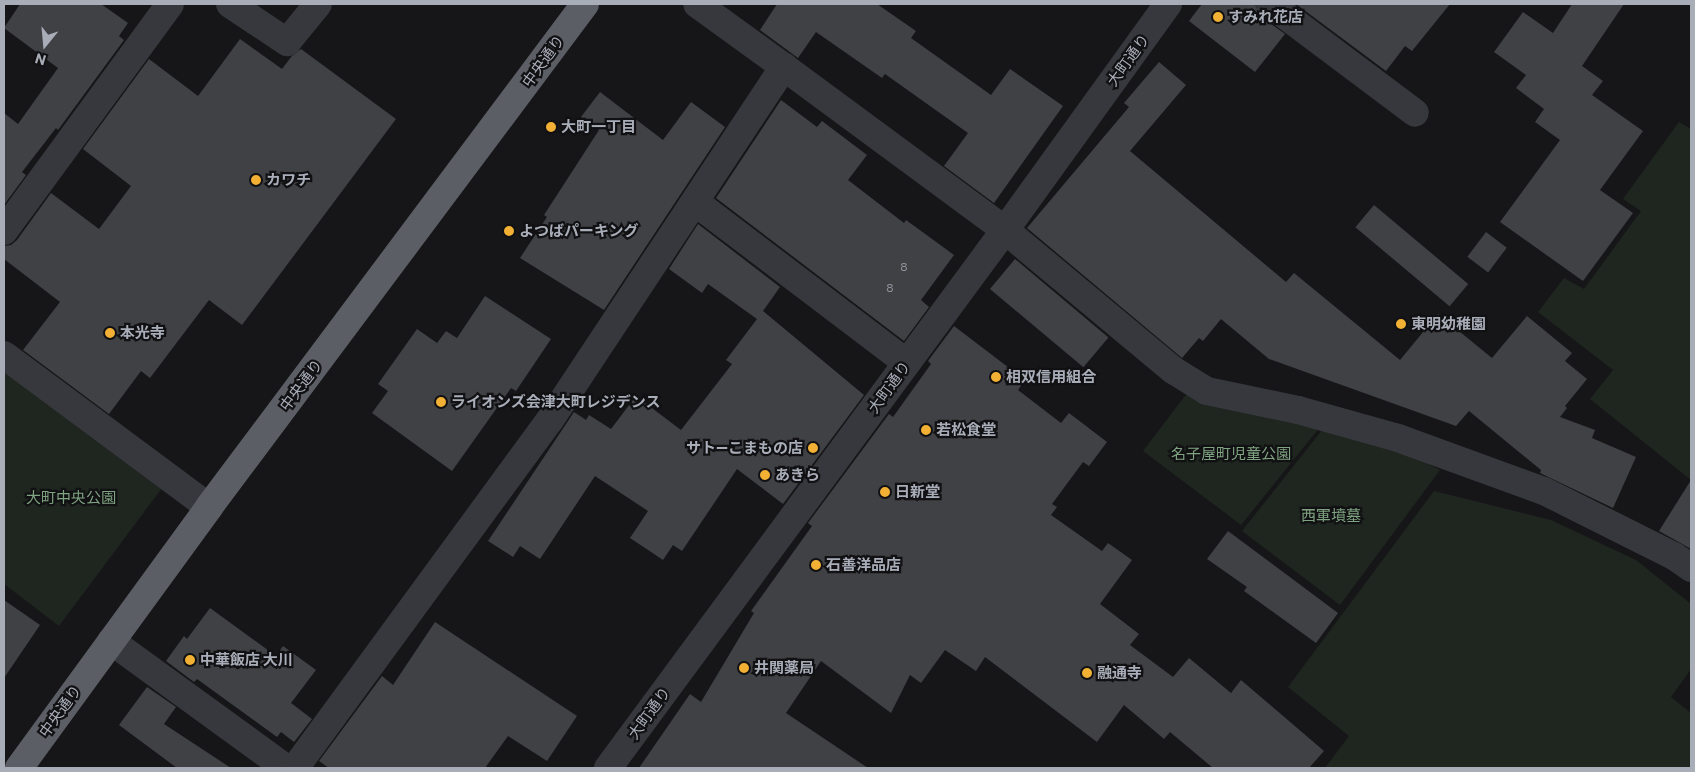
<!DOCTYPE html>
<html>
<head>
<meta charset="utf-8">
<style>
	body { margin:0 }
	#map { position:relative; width:1695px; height:772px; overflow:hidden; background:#161618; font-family:Commissioner,"Noto Sans JP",sans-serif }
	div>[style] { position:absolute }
	.green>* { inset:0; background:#1e261f }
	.building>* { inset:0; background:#404145; transform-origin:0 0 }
	.minor>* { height:28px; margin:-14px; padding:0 14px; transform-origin:14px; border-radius:14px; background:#37383d }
	.tertiary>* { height:28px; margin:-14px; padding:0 14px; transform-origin:14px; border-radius:14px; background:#37383d }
	.trunk>* { height:28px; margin:-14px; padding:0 14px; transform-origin:14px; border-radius:14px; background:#5b5e65 }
	.dots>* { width:14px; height:14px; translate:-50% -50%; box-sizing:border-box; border:2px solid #111113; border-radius:50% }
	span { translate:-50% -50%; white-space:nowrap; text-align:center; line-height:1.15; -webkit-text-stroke:4.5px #111113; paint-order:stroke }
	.number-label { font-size:12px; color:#8e929b }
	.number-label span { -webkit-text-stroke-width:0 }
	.poi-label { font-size:15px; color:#a8adb8; font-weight:700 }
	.left { translate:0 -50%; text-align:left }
	.right { translate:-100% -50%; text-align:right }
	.street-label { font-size:15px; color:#a8adb8 }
	.park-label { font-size:15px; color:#7fa381 }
	.frame { position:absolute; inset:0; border:5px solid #a8adb8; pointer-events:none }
	.north { position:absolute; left:20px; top:20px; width:50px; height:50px; -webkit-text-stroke:4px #111113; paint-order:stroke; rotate:197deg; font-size:14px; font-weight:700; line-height:20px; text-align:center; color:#a8adb8 }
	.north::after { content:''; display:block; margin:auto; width:18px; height:22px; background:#a8adb8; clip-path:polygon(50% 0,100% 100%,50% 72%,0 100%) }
</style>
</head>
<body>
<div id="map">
	<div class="green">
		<div style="clip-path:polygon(1679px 122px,1691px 129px,1691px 480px,1590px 399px,1613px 370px,1538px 312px,1564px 278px,1584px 289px,1641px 211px,1623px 199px)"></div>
		<div style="clip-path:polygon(4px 366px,165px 484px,59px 626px,4px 584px)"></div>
		<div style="clip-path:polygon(1191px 388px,1324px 422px,1241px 525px,1143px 451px)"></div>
		<div style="clip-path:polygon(1326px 425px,1395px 447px,1440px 470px,1340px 605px,1242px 531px)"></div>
		<div style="clip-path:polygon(1434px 491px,1551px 520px,1636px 560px,1691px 604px,1691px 669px,1671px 697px,1691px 713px,1691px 768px,1325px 768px,1349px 736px,1288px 687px)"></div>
	</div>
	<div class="building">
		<div style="clip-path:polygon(20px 4px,101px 4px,128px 23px,119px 36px,124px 40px,58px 130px,56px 128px,22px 172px,26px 175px,4px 205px,4px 113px,18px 124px,58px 68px,4px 28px)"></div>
		<div style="clip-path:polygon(777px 4px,877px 4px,916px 31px,911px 38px,991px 95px,1010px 69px,1063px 106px,994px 203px,944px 166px,968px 133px,885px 74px,882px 78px,816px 32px,798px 58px,760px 30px)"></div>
		<div style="clip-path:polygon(1202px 4px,1255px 4px,1260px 16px,1285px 34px,1255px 72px,1189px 21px)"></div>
		<div style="clip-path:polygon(1296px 4px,1450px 4px,1412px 51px,1405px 46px,1386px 71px)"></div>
		<div style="clip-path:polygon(1572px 4px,1624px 4px,1582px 66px,1603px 81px,1592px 95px,1643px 131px,1600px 190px,1633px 213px,1583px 281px,1500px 222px,1560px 140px,1535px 122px,1544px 109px,1516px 88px,1526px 75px,1494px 52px,1523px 12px,1553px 33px)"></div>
		<div style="clip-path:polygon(240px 39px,282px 69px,291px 57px,301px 49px,396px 119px,242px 325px,209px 300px,150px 378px,141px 371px,109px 414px,23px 350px,60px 302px,4px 259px,4px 246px,11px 245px,17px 240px,51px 193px,99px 229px,131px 186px,83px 149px,149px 59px,198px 96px)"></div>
		<div style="clip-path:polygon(1159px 62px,1186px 85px,1130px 151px,1286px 282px,1294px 273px,1400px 360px,1438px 314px,1492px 358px,1527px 316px,1572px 353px,1565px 361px,1587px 379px,1565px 406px,1567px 408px,1560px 417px,1595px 430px,1592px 438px,1636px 457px,1613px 508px,1540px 473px,1541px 470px,1469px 411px,1456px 426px,1269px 359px,1221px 319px,1203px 341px,1199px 338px,1182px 358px,1027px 228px,1129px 107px,1124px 103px)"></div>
		<div style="clip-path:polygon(600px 92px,663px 140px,691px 102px,725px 127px,604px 310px,520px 258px,547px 217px,544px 215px,599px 130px,581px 117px)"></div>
		<div style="clip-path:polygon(781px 100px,817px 127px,822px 121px,867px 155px,848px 180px,904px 223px,906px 220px,954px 255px,921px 300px,929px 307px,904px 341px,716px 198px)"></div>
		<div style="left:1374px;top:205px;width:123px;height:29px;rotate:40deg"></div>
		<div style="clip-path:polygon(698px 224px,780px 287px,763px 311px,864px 395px,783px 504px,737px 469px,682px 551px,673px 545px,663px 560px,630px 538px,648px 511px,595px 476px,540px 559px,520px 546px,513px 557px,488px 541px,574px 412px,586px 420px,589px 415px,611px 429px,636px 396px,681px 430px,732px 364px,726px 360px,757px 319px,708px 284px,702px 293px,669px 269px)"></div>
		<div style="left:1486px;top:232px;width:26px;height:31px;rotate:37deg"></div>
		<div style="left:1015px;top:259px;width:122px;height:39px;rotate:40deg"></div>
		<div style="clip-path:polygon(485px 296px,551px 339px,516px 391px,511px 388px,452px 471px,372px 413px,388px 391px,378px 384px,417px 329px,437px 343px,446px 331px,457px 338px)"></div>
		<div style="clip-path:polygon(954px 326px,1025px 380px,1018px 390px,1061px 423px,1069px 413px,1107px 442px,1089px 466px,1083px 462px,1052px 504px,1057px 507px,1051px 515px,1102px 551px,1108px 543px,1132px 560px,1100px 604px,1139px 634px,1130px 645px,1173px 677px,1189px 658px,1231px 693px,1241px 680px,1324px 751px,1309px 768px,1213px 768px,1170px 732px,1164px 739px,1124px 705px,1097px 742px,985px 657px,976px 671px,945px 650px,921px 683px,910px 675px,891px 713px,821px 661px,786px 713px,868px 768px,639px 768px,690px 694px,701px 702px,754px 613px,751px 611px,812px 526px,808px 523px,889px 414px,893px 417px,931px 364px,928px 361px)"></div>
		<div style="clip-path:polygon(1691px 480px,1691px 549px,1659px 531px)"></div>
		<div style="clip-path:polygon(1228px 531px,1338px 613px,1316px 643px,1244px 591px,1247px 587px,1207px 559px)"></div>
		<div style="clip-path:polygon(4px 600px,40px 625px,4px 678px)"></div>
		<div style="clip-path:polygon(210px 608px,276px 656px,283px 646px,316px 670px,291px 703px,312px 719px,294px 742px,281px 732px,277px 737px,197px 679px,194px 682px,166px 661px,184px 636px,187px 639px)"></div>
		<div style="clip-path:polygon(435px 622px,577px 716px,547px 761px,508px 736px,485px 768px,329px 768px,319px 761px,382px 676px,393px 685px)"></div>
		<div style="clip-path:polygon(147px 687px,176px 707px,164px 724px,231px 768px,177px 768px,119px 725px)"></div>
	</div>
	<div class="minor">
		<div style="left:230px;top:4px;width:69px;rotate:33.7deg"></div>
		<div style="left:287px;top:42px;width:49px;rotate:-50.8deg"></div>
		<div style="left:1270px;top:4px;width:181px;rotate:36.9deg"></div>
		<div style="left:784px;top:67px;width:275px;rotate:36.4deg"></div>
		<div style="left:1005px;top:230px;width:219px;rotate:39.8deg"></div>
		<div style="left:1173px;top:370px;width:40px;rotate:32deg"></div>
		<div style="left:1207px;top:391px;width:93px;rotate:11.8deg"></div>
		<div style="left:1298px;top:410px;width:104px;rotate:15.6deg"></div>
		<div style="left:1398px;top:438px;width:155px;rotate:20deg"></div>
		<div style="left:1544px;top:491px;width:145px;rotate:26.6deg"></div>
		<div style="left:1674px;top:556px;width:21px;rotate:35deg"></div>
		<div style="left:695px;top:202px;width:266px;rotate:37.2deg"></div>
		<div style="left:4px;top:231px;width:281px;rotate:-53.8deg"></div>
		<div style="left:4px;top:355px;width:255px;rotate:36.6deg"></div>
		<div style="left:111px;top:641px;width:216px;rotate:36deg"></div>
		<div style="left:295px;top:768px;width:431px;rotate:-53.8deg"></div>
		<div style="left:550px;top:420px;width:424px;rotate:-56.5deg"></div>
		<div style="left:784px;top:67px;width:107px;rotate:-144.1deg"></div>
	</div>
	<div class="tertiary">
		<div style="left:608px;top:768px;width:669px;rotate:-53.58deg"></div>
		<div style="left:1005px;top:230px;width:279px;rotate:-54.2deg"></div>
	</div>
	<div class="trunk">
		<div style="left:19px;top:768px;width:323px;rotate:-53.9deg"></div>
		<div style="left:209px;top:507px;width:628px;rotate:-53.22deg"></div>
	</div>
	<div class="dots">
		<div style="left:1218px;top:17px;background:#f2b134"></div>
		<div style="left:551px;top:127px;background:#f2b134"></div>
		<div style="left:256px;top:180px;background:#f2b134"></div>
		<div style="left:509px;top:231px;background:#f2b134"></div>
		<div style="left:1401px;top:324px;background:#f2b134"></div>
		<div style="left:110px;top:333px;background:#f2b134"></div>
		<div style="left:996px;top:377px;background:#f2b134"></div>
		<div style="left:441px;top:402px;background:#f2b134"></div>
		<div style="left:926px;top:430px;background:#f2b134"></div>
		<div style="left:813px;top:448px;background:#f2b134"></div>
		<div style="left:765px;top:475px;background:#f2b134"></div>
		<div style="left:885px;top:492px;background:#f2b134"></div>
		<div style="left:816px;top:565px;background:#f2b134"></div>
		<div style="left:190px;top:660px;background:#f2b134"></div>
		<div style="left:744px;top:668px;background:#f2b134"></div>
		<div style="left:1087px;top:673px;background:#f2b134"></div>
	</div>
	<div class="number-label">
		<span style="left:904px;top:267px">8</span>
		<span style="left:890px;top:288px">8</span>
	</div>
	<div class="poi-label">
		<span class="left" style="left:1228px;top:17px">すみれ花店</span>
		<span class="left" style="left:561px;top:127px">大町一丁目</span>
		<span class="left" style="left:266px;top:180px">カワチ</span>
		<span class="left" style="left:519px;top:231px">よつばパーキング</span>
		<span class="left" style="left:1411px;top:324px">東明幼稚園</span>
		<span class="left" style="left:120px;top:333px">本光寺</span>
		<span class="left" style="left:1006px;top:377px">相双信用組合</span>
		<span class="left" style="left:451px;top:402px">ライオンズ会津大町レジデンス</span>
		<span class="left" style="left:936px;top:430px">若松食堂</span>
		<span class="right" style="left:803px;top:448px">サト―こまもの店</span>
		<span class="left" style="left:775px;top:475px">あきら</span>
		<span class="left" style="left:895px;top:492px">日新堂</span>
		<span class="left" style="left:826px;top:565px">石善洋品店</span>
		<span class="left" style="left:200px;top:660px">中華飯店 大川</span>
		<span class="left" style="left:754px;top:668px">井関薬局</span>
		<span class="left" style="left:1097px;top:673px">融通寺</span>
	</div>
	<div class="street-label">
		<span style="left:1128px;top:60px;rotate:-54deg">大町通り</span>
		<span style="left:543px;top:61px;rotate:-54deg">中央通り</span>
		<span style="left:301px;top:385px;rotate:-53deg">中央通り</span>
		<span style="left:889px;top:387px;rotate:-54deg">大町通り</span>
		<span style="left:60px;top:711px;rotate:-54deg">中央通り</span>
		<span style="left:649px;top:713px;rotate:-54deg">大町通り</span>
	</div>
	<div class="park-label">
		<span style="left:1231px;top:454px">名子屋町児童公園</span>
		<span style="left:71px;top:498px">大町中央公園</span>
		<span style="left:1331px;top:516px">西軍墳墓</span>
	</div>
	<div class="frame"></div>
	<div class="north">N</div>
</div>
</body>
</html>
